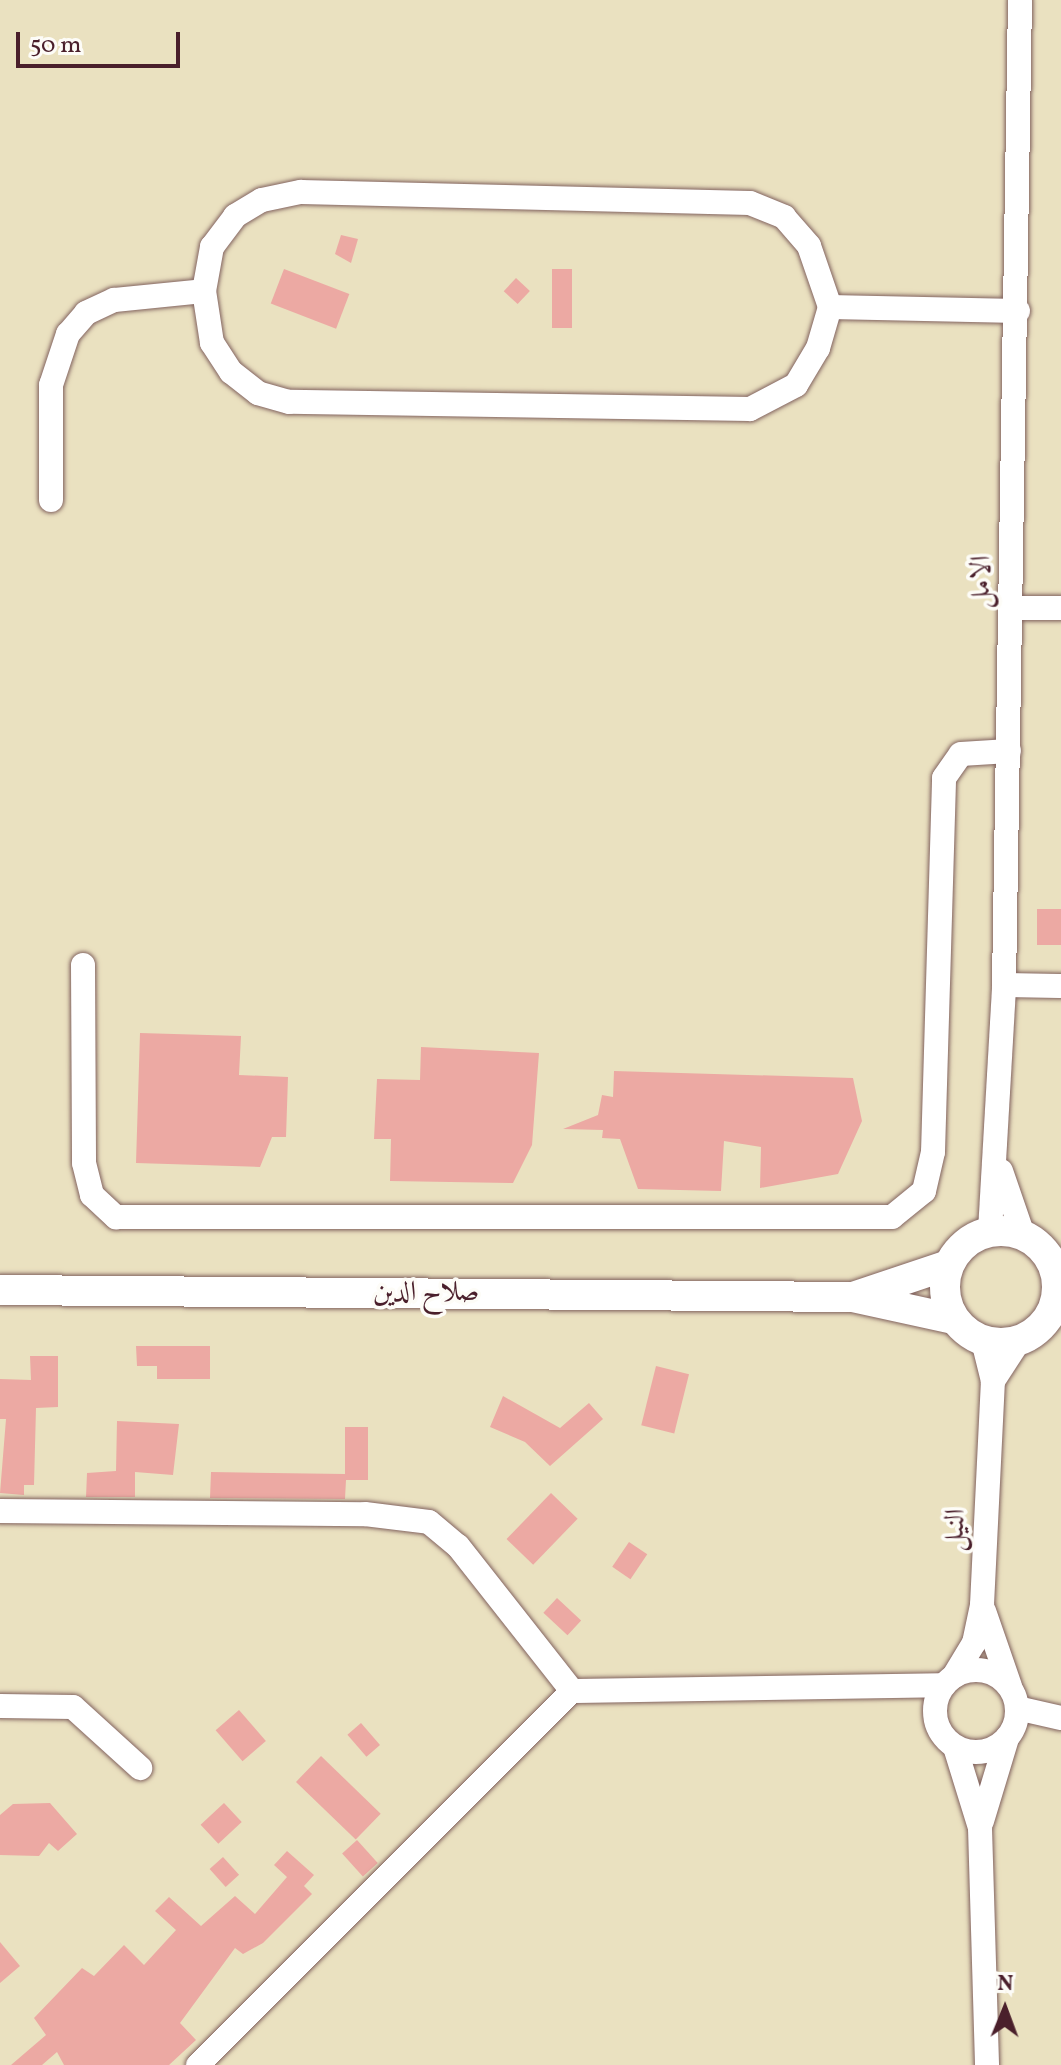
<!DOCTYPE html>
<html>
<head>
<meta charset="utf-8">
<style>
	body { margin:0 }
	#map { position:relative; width:1061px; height:2065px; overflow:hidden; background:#eae1c0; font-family:Vollkorn,Amiri,serif }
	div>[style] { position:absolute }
	.building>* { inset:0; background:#eca9a3; transform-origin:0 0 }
	.roads { filter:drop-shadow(0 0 2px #82635f) drop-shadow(0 0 2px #82635f) }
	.minor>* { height:24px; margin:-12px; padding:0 12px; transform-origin:12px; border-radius:12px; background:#fff }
	.minor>.ring { margin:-12px; padding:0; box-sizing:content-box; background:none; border:24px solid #fff; border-radius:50% }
	.major>* { height:30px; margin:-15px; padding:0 15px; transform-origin:15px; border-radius:15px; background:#fff }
	.major>.ring { margin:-15px; padding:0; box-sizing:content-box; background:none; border:30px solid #fff; border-radius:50% }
	span { translate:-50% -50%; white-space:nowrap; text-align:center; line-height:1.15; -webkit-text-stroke:7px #fdfcf7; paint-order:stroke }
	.street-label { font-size:28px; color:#4a1f2b }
	.north { position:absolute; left:965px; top:1969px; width:80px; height:80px; -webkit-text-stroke:6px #fdfcf7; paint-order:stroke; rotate:1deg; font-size:22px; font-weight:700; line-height:32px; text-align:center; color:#4a1f2b }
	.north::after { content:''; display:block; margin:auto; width:28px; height:36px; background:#4a1f2b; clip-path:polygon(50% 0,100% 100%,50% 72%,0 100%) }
	.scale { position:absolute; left:16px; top:32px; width:164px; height:36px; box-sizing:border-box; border:4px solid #4a1f2b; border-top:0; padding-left:10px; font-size:24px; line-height:28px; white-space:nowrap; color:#4a1f2b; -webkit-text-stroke:6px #fdfcf7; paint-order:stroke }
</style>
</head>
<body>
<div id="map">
	<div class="building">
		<div style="clip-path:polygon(341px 235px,358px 239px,351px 263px,335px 254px)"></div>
		<div style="left:284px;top:269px;width:70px;height:37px;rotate:21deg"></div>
		<div style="left:552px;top:269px;width:20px;height:59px"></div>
		<div style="left:516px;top:278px;width:19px;height:18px;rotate:43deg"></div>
		<div style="left:1037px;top:909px;width:24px;height:36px"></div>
		<div style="clip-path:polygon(140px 1033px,241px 1036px,239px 1075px,288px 1077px,286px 1137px,272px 1137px,260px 1167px,136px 1163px)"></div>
		<div style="clip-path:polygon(421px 1047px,539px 1053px,532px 1145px,513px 1183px,390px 1181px,391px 1139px,374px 1139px,377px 1079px,420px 1080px)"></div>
		<div style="clip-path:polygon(614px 1071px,853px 1078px,862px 1121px,838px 1174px,760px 1188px,761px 1147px,724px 1141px,721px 1191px,638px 1189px,620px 1139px,602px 1138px,603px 1130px,563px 1129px,598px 1115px,602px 1095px,613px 1097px)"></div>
		<div style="clip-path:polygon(136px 1346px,210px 1346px,210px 1379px,157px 1379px,157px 1366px,137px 1366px)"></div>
		<div style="clip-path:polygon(30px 1356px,58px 1356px,58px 1407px,36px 1408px,34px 1485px,24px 1485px,24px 1495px,0 1493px,6px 1419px,0 1419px,0 1379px,31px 1380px)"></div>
		<div style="left:656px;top:1366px;width:34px;height:61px;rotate:14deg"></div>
		<div style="clip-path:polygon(503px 1396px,560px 1428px,589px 1403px,603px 1419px,550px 1466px,525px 1442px,490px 1427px)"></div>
		<div style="clip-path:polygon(117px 1421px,179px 1424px,173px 1475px,135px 1472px,135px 1497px,86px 1497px,87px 1473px,116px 1471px)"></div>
		<div style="clip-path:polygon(345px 1427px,368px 1427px,368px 1480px,346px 1480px,345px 1499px,210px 1498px,211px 1472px,345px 1474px)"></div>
		<div style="left:551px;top:1493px;width:37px;height:64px;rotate:44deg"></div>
		<div style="left:629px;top:1542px;width:22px;height:30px;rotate:34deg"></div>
		<div style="left:557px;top:1598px;width:33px;height:20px;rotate:43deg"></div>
		<div style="left:239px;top:1710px;width:41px;height:31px;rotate:49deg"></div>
		<div style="left:361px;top:1723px;width:29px;height:18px;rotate:49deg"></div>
		<div style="left:321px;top:1756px;width:83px;height:36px;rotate:44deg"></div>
		<div style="clip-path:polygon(50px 1803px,77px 1834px,58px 1851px,49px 1843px,39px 1856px,0 1855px,0 1815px,13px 1804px)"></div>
		<div style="left:224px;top:1803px;width:26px;height:32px;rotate:47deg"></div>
		<div style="left:357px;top:1840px;width:31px;height:20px;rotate:48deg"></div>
		<div style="clip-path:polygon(287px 1851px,314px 1875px,304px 1886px,312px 1894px,263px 1943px,243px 1954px,235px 1948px,180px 2023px,196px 2040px,169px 2065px,64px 2065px,57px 2052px,42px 2065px,11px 2065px,46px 2035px,34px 2018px,82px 1968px,94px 1976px,124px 1945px,144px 1965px,176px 1930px,155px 1911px,169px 1897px,201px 1926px,235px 1896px,255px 1914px,287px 1877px,274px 1865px)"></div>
		<div style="left:223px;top:1857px;width:24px;height:18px;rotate:48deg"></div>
		<div style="clip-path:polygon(0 1942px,20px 1966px,0 1983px)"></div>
	</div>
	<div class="roads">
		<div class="minor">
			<div style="left:301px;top:192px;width:449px;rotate:1.4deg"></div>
			<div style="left:750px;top:203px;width:37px;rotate:22deg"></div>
			<div style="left:784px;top:217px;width:38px;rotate:49deg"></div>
			<div style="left:809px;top:246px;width:65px;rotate:71deg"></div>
			<div style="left:830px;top:307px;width:43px;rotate:106.3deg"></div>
			<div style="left:818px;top:348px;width:43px;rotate:120.7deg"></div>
			<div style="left:796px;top:385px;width:52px;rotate:152.4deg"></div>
			<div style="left:750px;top:409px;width:461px;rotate:-179.1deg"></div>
			<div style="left:289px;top:402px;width:32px;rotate:-164deg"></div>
			<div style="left:258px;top:393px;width:34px;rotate:-142deg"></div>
			<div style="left:231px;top:372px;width:35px;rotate:-123deg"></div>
			<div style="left:212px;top:343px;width:53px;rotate:-98.7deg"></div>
			<div style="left:204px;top:291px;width:45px;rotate:-79.7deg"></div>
			<div style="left:212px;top:247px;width:39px;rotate:-53deg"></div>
			<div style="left:235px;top:216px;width:31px;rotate:-31deg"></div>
			<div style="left:262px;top:200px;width:40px;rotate:-12deg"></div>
			<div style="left:830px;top:307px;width:188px;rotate:1.2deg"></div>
			<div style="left:51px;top:500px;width:115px;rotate:-90deg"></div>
			<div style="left:51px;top:385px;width:54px;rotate:-71.6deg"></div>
			<div style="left:68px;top:334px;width:28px;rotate:-49deg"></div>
			<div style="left:86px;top:313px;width:31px;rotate:-25deg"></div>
			<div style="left:114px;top:300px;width:90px;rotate:-5.7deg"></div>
			<div style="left:1011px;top:608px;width:50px"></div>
			<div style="left:83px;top:965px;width:198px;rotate:89.7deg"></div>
			<div style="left:84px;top:1163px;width:33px;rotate:76deg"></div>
			<div style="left:92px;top:1195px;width:33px;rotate:43deg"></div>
			<div style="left:116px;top:1217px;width:776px"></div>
			<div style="left:892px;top:1217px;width:41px;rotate:-39.1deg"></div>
			<div style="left:924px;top:1191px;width:40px;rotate:-77deg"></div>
			<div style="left:933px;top:1152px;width:374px;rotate:-88.3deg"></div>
			<div style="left:944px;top:778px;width:29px;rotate:-55deg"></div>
			<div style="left:961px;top:754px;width:48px;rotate:-3.6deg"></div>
			<div style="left:1004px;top:985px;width:57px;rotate:1deg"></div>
			<div style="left:1001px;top:1171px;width:68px;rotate:71deg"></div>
			<div style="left:990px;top:1231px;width:246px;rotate:-86.7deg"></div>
			<div style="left:1004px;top:985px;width:985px;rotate:-89.07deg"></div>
			<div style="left:993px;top:1381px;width:48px;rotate:-57deg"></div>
			<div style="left:0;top:1511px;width:365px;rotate:0.5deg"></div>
			<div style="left:365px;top:1514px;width:64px;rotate:7.1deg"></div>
			<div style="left:429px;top:1522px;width:38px;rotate:40deg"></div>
			<div style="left:458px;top:1546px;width:184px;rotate:51.8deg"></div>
			<div style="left:984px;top:1611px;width:79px;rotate:70.9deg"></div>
			<div class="ring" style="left:935px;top:1670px;width:58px;height:58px"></div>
			<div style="left:954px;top:1676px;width:39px;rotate:-59deg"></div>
			<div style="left:974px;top:1643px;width:39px;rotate:-78deg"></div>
			<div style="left:982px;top:1605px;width:224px;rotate:-87.2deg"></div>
			<div style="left:993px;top:1381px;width:41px;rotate:-104deg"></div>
			<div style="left:0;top:1706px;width:73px;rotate:0.8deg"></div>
			<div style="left:73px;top:1707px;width:91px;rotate:42.3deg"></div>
			<div style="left:1017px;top:1708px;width:45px;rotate:12.8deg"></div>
			<div style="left:955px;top:1747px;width:85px;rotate:72.8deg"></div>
			<div style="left:980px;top:1828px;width:237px;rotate:88.3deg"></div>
			<div style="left:982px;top:1821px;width:87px;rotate:-73.2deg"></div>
			<div style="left:198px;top:2065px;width:529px;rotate:-45deg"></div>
			<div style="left:572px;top:1691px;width:372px;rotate:-0.9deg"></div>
		</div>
		<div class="major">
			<div class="ring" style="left:945px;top:1231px;width:82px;height:82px"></div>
			<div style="left:0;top:1290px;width:853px;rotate:0.47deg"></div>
			<div style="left:853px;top:1297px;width:102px;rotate:12.4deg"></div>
			<div style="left:853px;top:1297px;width:100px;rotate:-18.6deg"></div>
		</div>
	</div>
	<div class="street-label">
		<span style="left:982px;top:582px;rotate:-89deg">الامل</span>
		<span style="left:426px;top:1293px">صلاح الدين</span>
		<span style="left:956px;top:1530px;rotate:-87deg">النيل</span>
	</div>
	<div class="north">N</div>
	<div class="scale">50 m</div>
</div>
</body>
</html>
